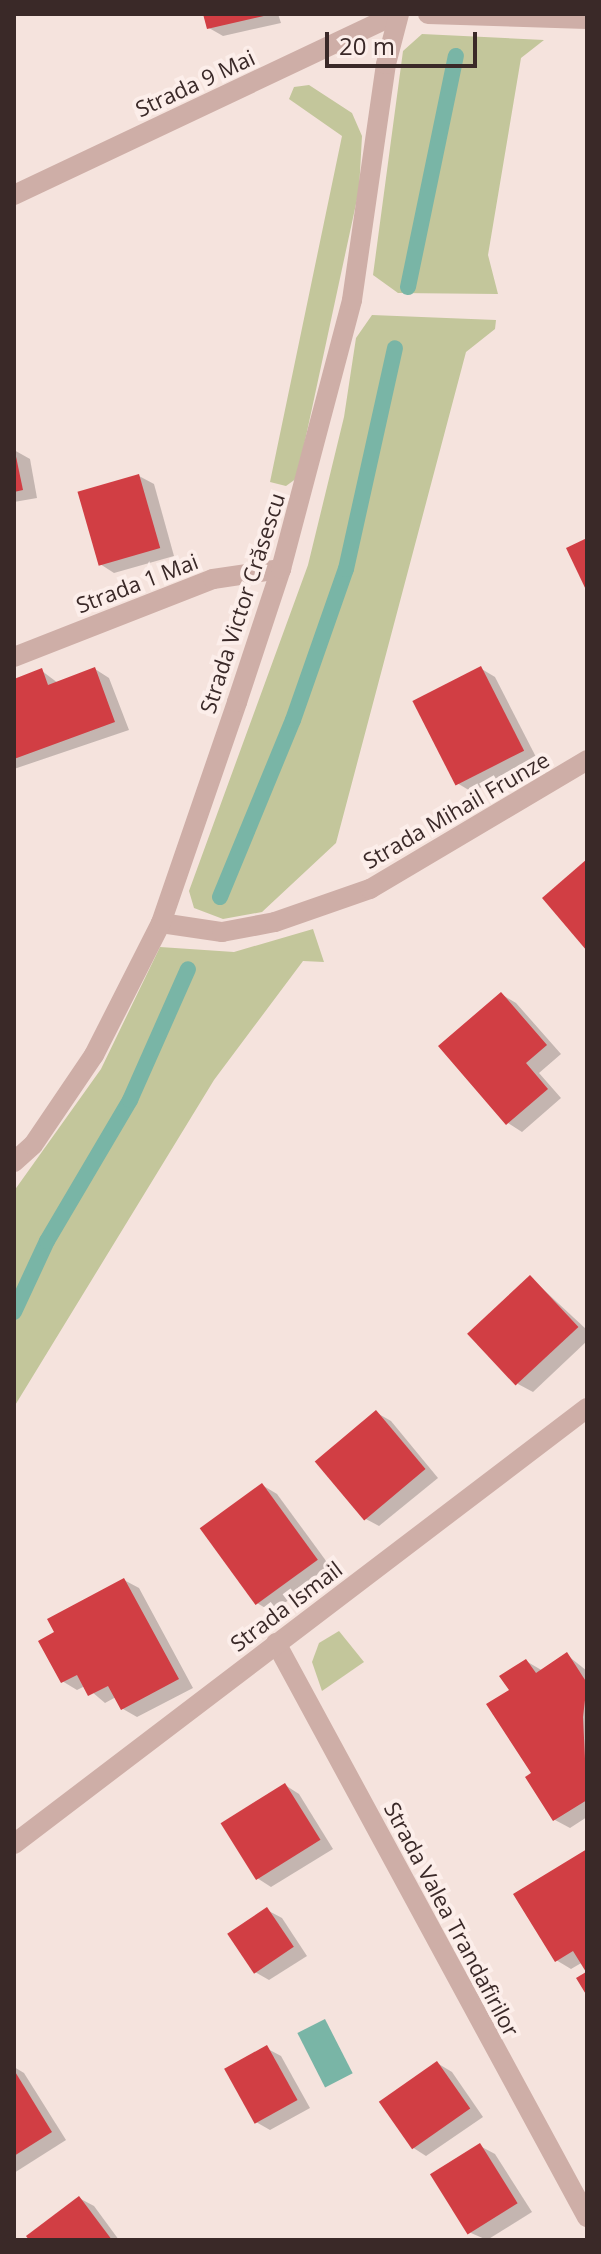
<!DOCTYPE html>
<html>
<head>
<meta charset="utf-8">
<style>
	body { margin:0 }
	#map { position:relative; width:601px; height:2254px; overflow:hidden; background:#f5e3dd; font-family:"Open Sans",sans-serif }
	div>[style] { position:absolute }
	.green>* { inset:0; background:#c3c69b }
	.water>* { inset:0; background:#79b5a6; transform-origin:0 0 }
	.shadow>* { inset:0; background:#0003 }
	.stream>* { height:16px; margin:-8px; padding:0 8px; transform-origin:8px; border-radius:8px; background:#79b5a6 }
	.building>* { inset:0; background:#d13e44; transform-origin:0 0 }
	.lane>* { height:20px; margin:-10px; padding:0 10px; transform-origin:10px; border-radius:10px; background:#ceaea7 }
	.street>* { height:20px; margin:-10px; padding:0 10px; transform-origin:10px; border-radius:10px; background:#ceaea7 }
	span { translate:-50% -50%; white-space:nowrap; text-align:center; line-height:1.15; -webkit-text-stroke:8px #fceeea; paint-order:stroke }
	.street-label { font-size:22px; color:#3a2928 }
	.frame { position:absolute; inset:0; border:16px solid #3a2928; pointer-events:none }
	.scale { position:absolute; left:325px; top:32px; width:152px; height:36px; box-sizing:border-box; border:4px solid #3a2928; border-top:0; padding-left:10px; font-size:24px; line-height:28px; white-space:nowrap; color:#3a2928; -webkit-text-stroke:6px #fceeea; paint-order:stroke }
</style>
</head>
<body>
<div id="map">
	<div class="green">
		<div style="clip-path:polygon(422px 34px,544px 40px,521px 58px,488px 255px,498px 294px,398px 293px,373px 275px,403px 51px)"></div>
		<div style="clip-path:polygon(309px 85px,352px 113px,362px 136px,359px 190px,297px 478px,286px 486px,270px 482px,342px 136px,289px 99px,294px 87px)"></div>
		<div style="clip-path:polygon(372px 315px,496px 320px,495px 329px,466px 352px,336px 843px,262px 912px,223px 919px,194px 908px,189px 891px,308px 565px,344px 417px,356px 338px)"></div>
		<div style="clip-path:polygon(313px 929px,324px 962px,303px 961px,214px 1080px,14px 1407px,14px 1191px,101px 1069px,160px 947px,234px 952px)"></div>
		<div style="clip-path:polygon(339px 1631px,364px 1662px,322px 1691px,312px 1662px,319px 1643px)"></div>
	</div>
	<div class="water">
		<div style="left:325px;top:2019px;width:61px;height:31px;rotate:63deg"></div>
	</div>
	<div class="shadow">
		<div style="clip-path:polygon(205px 14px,278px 14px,281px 23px,223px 36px,209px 28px)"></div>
		<div style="clip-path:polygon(14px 450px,30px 459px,37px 498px,14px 502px)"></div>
		<div style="clip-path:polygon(139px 476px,154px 484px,174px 556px,114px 573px,100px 564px)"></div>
		<div style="clip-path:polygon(480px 668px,495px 677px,537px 759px,472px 792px,457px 783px)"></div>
		<div style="clip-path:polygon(95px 669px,109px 678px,129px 730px,14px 769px,14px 681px,42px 671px,58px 683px)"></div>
		<div style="clip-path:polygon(501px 994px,516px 1003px,561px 1054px,539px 1073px,561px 1098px,522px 1132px,508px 1123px)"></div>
		<div style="clip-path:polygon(530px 1277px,587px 1330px,587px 1341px,533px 1392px,518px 1384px)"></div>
		<div style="clip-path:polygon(377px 1413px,391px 1421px,438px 1478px,379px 1526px,364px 1518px)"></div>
		<div style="clip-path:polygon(262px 1485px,277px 1494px,332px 1569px,272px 1612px,257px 1603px)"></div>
		<div style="clip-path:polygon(124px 1580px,139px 1588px,193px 1688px,137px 1717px,123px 1709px,116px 1697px,105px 1703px,85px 1686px,77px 1690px,62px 1681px)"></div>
		<div style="clip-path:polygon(567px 1655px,587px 1671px,587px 1817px,570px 1828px,555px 1820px,534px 1774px,512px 1691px,526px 1661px,543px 1671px)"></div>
		<div style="clip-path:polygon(285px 1785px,299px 1794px,333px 1849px,271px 1887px,257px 1878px)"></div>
		<div style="clip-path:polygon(587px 1851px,587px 1969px,583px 1962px,571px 1969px,556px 1960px)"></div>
		<div style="clip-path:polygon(267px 1910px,282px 1918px,307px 1956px,269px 1980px,255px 1972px)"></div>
		<div style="clip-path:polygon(266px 2048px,281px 2056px,310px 2108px,270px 2130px,256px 2122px)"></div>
		<div style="clip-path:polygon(437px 2063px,452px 2072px,483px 2117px,426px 2156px,412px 2147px)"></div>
		<div style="clip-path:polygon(14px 2067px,24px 2073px,66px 2140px,14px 2173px)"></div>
		<div style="clip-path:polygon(480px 2146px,495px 2154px,532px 2212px,487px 2240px,471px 2233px)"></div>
		<div style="clip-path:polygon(79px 2198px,94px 2206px,119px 2240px,31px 2240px)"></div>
	</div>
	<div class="stream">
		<div style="left:408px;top:287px;width:236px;rotate:-78.3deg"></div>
		<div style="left:220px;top:897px;width:191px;rotate:-67.6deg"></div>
		<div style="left:293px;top:720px;width:160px;rotate:-70.7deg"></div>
		<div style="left:346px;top:569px;width:226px;rotate:-77.5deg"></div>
		<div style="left:14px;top:1312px;width:78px;rotate:-65.1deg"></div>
		<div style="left:47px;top:1241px;width:164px;rotate:-59.5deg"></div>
		<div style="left:130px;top:1100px;width:143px;rotate:-66.1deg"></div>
	</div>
	<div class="building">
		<div style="clip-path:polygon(203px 14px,268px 14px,268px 15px,207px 29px)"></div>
		<div style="clip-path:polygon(14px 447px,23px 490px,14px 492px)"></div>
		<div style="left:139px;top:474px;width:77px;height:64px;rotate:74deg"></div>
		<div style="clip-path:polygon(587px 538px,587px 592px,566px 548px)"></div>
		<div style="left:481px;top:666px;width:95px;height:77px;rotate:63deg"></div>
		<div style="clip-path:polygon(95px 667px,115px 722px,14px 759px,14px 679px,42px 668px,48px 685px)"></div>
		<div style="clip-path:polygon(587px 859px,587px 951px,542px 898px)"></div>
		<div style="clip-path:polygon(501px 992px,547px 1045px,526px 1063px,548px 1089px,506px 1125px,438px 1046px)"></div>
		<div style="left:530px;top:1275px;width:71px;height:86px;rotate:47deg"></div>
		<div style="left:376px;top:1410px;width:77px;height:80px;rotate:50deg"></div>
		<div style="left:262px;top:1483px;width:95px;height:77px;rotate:54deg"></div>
		<div style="clip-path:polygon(124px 1578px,179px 1679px,121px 1710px,108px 1686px,88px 1696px,77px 1675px,61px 1683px,38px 1641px,54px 1632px,47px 1619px)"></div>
		<div style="clip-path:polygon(567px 1652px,587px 1683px,583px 1717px,587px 1800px,553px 1821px,525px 1777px,531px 1773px,486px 1704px,509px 1690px,499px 1676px,526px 1659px,536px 1673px)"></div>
		<div style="left:285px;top:1783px;width:67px;height:76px;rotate:58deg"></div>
		<div style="clip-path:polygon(587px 1849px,587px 1996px,576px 1978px,586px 1972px,573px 1951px,555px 1962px,513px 1894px)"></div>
		<div style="left:267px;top:1907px;width:48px;height:48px;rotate:56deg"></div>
		<div style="left:267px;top:2045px;width:63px;height:49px;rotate:61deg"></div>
		<div style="left:437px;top:2061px;width:58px;height:71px;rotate:55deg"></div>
		<div style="clip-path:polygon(14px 2070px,52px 2132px,14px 2156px)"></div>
		<div style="left:480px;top:2143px;width:71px;height:59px;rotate:58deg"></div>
		<div style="clip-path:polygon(79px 2196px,112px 2240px,29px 2240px,26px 2236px)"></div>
	</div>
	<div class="lane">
		<div style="left:428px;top:14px;width:159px;rotate:1.8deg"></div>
	</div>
	<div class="street">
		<div style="left:14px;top:195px;width:424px;rotate:-25.3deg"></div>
		<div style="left:14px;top:657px;width:214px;rotate:-21.4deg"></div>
		<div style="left:213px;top:579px;width:69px;rotate:-8.4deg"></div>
		<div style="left:161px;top:923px;width:62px;rotate:8.4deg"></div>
		<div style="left:222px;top:932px;width:54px;rotate:-10.7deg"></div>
		<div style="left:275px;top:922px;width:101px;rotate:-19.2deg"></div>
		<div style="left:370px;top:889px;width:252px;rotate:-30.7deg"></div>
		<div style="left:14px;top:1162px;width:25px;rotate:-42deg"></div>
		<div style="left:33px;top:1145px;width:109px;rotate:-55.9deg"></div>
		<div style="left:94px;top:1055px;width:148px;rotate:-63.1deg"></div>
		<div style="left:161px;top:923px;width:234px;rotate:-71deg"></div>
		<div style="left:237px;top:702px;width:140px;rotate:-71.7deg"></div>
		<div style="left:281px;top:569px;width:278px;rotate:-75.2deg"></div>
		<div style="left:352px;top:300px;width:238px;rotate:-81.8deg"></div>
		<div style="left:386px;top:64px;width:52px;rotate:-75.4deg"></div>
		<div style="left:276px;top:1643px;width:653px;rotate:61.55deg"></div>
		<div style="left:14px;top:1844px;width:720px;rotate:-37.27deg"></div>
	</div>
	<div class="street-label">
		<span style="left:195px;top:83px;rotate:-25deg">Strada 9 Mai</span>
		<span style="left:137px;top:583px;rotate:-21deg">Strada 1 Mai</span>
		<span style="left:242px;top:603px;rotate:-72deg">Strada Victor Crăsescu</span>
		<span style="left:456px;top:810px;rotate:-30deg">Strada Mihail Frunze</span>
		<span style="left:286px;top:1606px;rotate:-37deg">Strada Ismail</span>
		<span style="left:452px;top:1919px;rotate:62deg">Strada Valea Trandafirilor</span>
	</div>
	<div class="frame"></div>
	<div class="scale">20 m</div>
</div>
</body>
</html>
